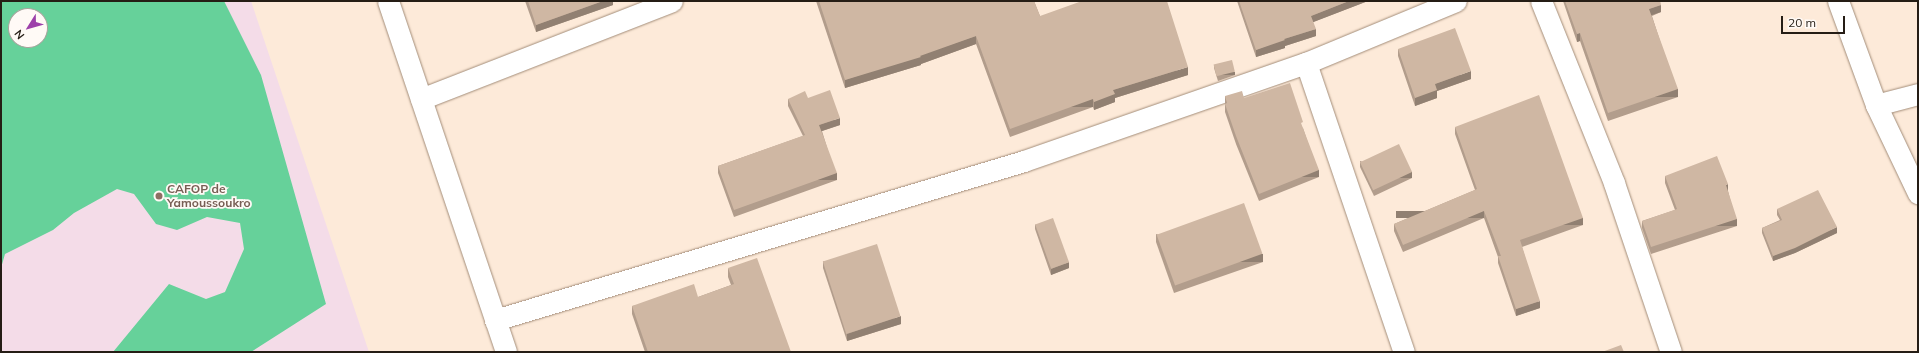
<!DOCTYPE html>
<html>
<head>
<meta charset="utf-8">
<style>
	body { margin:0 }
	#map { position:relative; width:1919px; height:353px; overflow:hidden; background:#fdead9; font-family:Mulish,sans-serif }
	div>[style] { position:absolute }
	.education>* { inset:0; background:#f4dce8 }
	.forest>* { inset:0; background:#66d19a }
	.roads { filter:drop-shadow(0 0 1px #a38d79) drop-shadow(0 0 1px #a38d79) }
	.minor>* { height:21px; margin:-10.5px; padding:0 10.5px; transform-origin:10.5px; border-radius:10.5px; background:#fff }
	.wall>* { inset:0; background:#b29d8c }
	.shaded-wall>* { inset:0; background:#918072; transform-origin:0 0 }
	.building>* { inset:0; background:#cfb7a3; transform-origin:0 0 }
	.dots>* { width:11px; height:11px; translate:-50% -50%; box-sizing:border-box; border:2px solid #fffaf6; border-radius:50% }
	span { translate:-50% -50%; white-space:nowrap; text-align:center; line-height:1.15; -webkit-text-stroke:3.5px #fffaf6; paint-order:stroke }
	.education-label { font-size:12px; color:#785e54; font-weight:700 }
	.left { translate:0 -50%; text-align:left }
	.frame { position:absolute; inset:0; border:2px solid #251d15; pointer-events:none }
	.north { position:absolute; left:8px; top:8px; width:40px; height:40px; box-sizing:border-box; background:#fffaf6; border:1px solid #a8a29c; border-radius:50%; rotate:233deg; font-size:11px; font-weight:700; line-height:16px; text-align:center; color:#251d15 }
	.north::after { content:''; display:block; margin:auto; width:14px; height:18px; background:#9d40aa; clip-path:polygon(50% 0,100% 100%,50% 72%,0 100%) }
	.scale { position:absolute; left:1781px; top:16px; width:64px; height:18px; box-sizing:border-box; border:2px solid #251d15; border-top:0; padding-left:5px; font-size:12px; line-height:14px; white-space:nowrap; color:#251d15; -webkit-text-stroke:3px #fffaf6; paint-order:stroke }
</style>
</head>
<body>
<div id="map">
	<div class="education">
		<div style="clip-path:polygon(evenodd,1px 1px,251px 1px,369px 352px,1px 352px,1px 1px,16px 16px,40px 16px,40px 40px,16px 40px,16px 16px)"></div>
	</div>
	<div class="forest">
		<div style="clip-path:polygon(evenodd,1px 1px,224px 1px,261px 75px,326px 304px,251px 352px,113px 352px,169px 284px,206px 299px,225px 292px,244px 249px,240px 223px,207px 217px,177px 230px,156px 224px,134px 194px,117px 189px,74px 213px,53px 230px,5px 254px,1px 268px,1px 1px,16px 16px,40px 16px,40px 40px,16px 40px,16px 16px)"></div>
	</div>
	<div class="roads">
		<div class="minor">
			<div style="left:388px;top:1px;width:370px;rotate:71.4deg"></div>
			<div style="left:1541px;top:1px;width:196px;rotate:68.1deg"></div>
			<div style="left:1614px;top:183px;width:178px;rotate:71.4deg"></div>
			<div style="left:1838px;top:1px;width:111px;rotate:69.9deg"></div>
			<div style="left:1876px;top:105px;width:98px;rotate:64.5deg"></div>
			<div style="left:1306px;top:63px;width:305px;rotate:71.3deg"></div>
			<div style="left:421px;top:99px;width:269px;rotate:-21.3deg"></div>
			<div style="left:1876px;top:105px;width:43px;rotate:-14.7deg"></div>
			<div style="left:495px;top:320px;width:552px;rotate:-16.73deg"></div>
			<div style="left:1024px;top:161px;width:299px;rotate:-19.2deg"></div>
			<div style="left:1306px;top:63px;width:162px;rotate:-22.5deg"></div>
		</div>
	</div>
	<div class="wall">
		<div style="clip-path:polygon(525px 1px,613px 1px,613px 5px,536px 32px)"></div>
		<div style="clip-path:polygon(816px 1px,1034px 1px,1040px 16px,1188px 75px,1115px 98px,1115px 102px,1094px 110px,1093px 107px,1010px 137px,976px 44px,921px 64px,921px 65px,845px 88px)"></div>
		<div style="clip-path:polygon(1237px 1px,1368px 1px,1313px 22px,1316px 36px,1285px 46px,1285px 48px,1256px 57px)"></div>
		<div style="clip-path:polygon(1563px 1px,1660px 1px,1661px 12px,1652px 16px,1678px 97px,1608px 121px,1580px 41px,1577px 42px)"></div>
		<div style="clip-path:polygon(1398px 49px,1471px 79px,1437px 91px,1437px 98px,1415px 106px,1398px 56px)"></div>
		<div style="clip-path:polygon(1214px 65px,1235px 75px,1218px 81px,1214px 68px)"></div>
		<div style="clip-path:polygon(1225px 96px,1244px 98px,1303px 128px,1319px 177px,1259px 201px,1236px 144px,1225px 112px)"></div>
		<div style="clip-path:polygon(808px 98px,840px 125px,822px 131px,837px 180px,734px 217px,718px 173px,718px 166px,803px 136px,788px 106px,788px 99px)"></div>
		<div style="clip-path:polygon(1455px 127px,1583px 225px,1522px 247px,1540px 308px,1516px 316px,1498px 263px,1498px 257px,1484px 218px,1403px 252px,1394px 231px,1394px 224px,1475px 190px,1455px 134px)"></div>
		<div style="clip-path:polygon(1360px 161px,1412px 178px,1374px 196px,1360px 167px)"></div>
		<div style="clip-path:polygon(1665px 176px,1728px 191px,1737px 226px,1651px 254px,1642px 228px,1642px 221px,1675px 210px,1665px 183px)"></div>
		<div style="clip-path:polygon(1777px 209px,1837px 233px,1795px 253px,1773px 261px,1762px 233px,1762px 228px,1780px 220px,1777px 215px)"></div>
		<div style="clip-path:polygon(1035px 224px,1069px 268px,1051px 275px,1035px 229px)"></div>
		<div style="clip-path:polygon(1156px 234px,1263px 262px,1174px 293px,1156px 242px)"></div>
		<div style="clip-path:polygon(823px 261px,901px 324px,847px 341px,823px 268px)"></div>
		<div style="clip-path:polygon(728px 268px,791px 352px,645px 352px,632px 314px,632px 306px,698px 297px,731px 285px,728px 277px)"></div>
	</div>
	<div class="shaded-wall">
		<div style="clip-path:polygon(603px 1px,613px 1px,613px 5px,536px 32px,536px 25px)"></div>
		<div style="clip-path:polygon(1349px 1px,1368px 1px,1311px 23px,1311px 16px)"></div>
		<div style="clip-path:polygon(1661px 5px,1661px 12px,1649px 16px,1649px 9px)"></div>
		<div style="clip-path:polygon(1316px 29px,1316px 36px,1285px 46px,1285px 48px,1256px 57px,1256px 50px,1284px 39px)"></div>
		<div style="clip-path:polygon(1580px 33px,1580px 41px,1577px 42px,1577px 34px)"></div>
		<div style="clip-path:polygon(976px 36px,976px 44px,921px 64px,921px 65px,845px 88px,845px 80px)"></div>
		<div style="clip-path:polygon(1188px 67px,1188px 75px,1115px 98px,1115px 102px,1094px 110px,1094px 102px,1113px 90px)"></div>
		<div style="clip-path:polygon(1471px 71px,1471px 79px,1437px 91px,1437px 98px,1415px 106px,1415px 98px,1435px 84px)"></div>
		<div style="left:1235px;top:72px;width:3px;height:18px;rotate:90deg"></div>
		<div style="left:1678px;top:89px;width:8px;height:74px;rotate:90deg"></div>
		<div style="left:1093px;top:99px;width:8px;height:88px;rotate:90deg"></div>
		<div style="clip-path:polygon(840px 118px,840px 125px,819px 132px,819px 125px)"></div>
		<div style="left:1319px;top:170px;width:7px;height:65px;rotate:90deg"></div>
		<div style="left:1412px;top:172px;width:6px;height:42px;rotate:90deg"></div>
		<div style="left:837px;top:173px;width:7px;height:109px;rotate:90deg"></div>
		<div style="clip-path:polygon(1728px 184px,1728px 191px,1726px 192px,1726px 185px)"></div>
		<div style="left:1484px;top:211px;width:7px;height:88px;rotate:90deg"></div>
		<div style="left:1583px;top:218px;width:7px;height:67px;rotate:90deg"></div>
		<div style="left:1737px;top:219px;width:7px;height:90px;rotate:90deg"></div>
		<div style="clip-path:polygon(1837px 227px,1837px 233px,1795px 253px,1773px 261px,1773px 256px)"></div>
		<div style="left:1263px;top:254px;width:8px;height:94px;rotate:90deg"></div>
		<div style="clip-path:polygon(1069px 262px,1069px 268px,1051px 275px,1051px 269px)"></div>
		<div style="clip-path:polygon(1540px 301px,1540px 308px,1516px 316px,1516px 309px)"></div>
		<div style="clip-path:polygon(901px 316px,901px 324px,847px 341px,847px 334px)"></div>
	</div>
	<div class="building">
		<div style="clip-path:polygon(528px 1px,603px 1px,536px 25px)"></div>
		<div style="clip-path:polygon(819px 1px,1034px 1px,1040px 16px,1082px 1px,1167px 1px,1188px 67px,1113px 90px,1115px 94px,1094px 102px,1093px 99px,1010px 129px,976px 36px,920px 56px,921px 57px,845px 80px)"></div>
		<div style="clip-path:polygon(1239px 1px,1349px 1px,1311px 16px,1316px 29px,1284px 39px,1285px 40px,1256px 50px)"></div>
		<div style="clip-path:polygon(1565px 1px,1660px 1px,1661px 5px,1649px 9px,1678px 89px,1608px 113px,1580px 33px,1577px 34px)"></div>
		<div style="clip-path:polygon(1455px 28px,1471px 71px,1435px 84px,1437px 90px,1415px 98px,1398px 49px)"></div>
		<div style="left:1232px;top:60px;width:12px;height:19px;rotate:76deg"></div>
		<div style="clip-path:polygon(1290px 83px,1303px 122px,1301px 123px,1319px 170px,1259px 194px,1236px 136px,1225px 104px,1227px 103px,1225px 96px,1242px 91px,1244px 98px)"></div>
		<div style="clip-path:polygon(830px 90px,840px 118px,819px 125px,837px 173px,734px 210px,718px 166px,805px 135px,788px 99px,805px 91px,808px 98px)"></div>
		<div style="clip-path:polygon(1539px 95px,1583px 218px,1520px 240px,1540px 301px,1516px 309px,1498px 256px,1501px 256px,1484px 211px,1403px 245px,1394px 224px,1477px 189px,1455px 127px)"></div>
		<div style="left:1399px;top:144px;width:31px;height:43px;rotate:65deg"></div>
		<div style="clip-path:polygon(1717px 156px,1728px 184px,1726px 185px,1737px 219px,1651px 247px,1642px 221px,1677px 209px,1665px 176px)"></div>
		<div style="clip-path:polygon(1818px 190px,1837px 227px,1795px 248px,1773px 256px,1762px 228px,1782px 220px,1777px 209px)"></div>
		<div style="left:1244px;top:203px;width:54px;height:93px;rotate:70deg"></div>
		<div style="left:1053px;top:218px;width:47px;height:19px;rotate:70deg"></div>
		<div style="left:877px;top:244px;width:76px;height:57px;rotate:72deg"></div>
		<div style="clip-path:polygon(757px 258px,791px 352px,648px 352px,632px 306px,694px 284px,698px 297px,734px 284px,728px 268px)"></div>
		<div style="clip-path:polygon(1621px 345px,1624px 352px,1602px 352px)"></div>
	</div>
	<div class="dots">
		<div style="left:159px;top:196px;background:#8d6e63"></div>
	</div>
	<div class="education-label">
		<span class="left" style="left:167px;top:196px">CAFOP de<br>Yamoussoukro</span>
	</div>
	<div class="frame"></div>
	<div class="north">N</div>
	<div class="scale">20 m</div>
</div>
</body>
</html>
